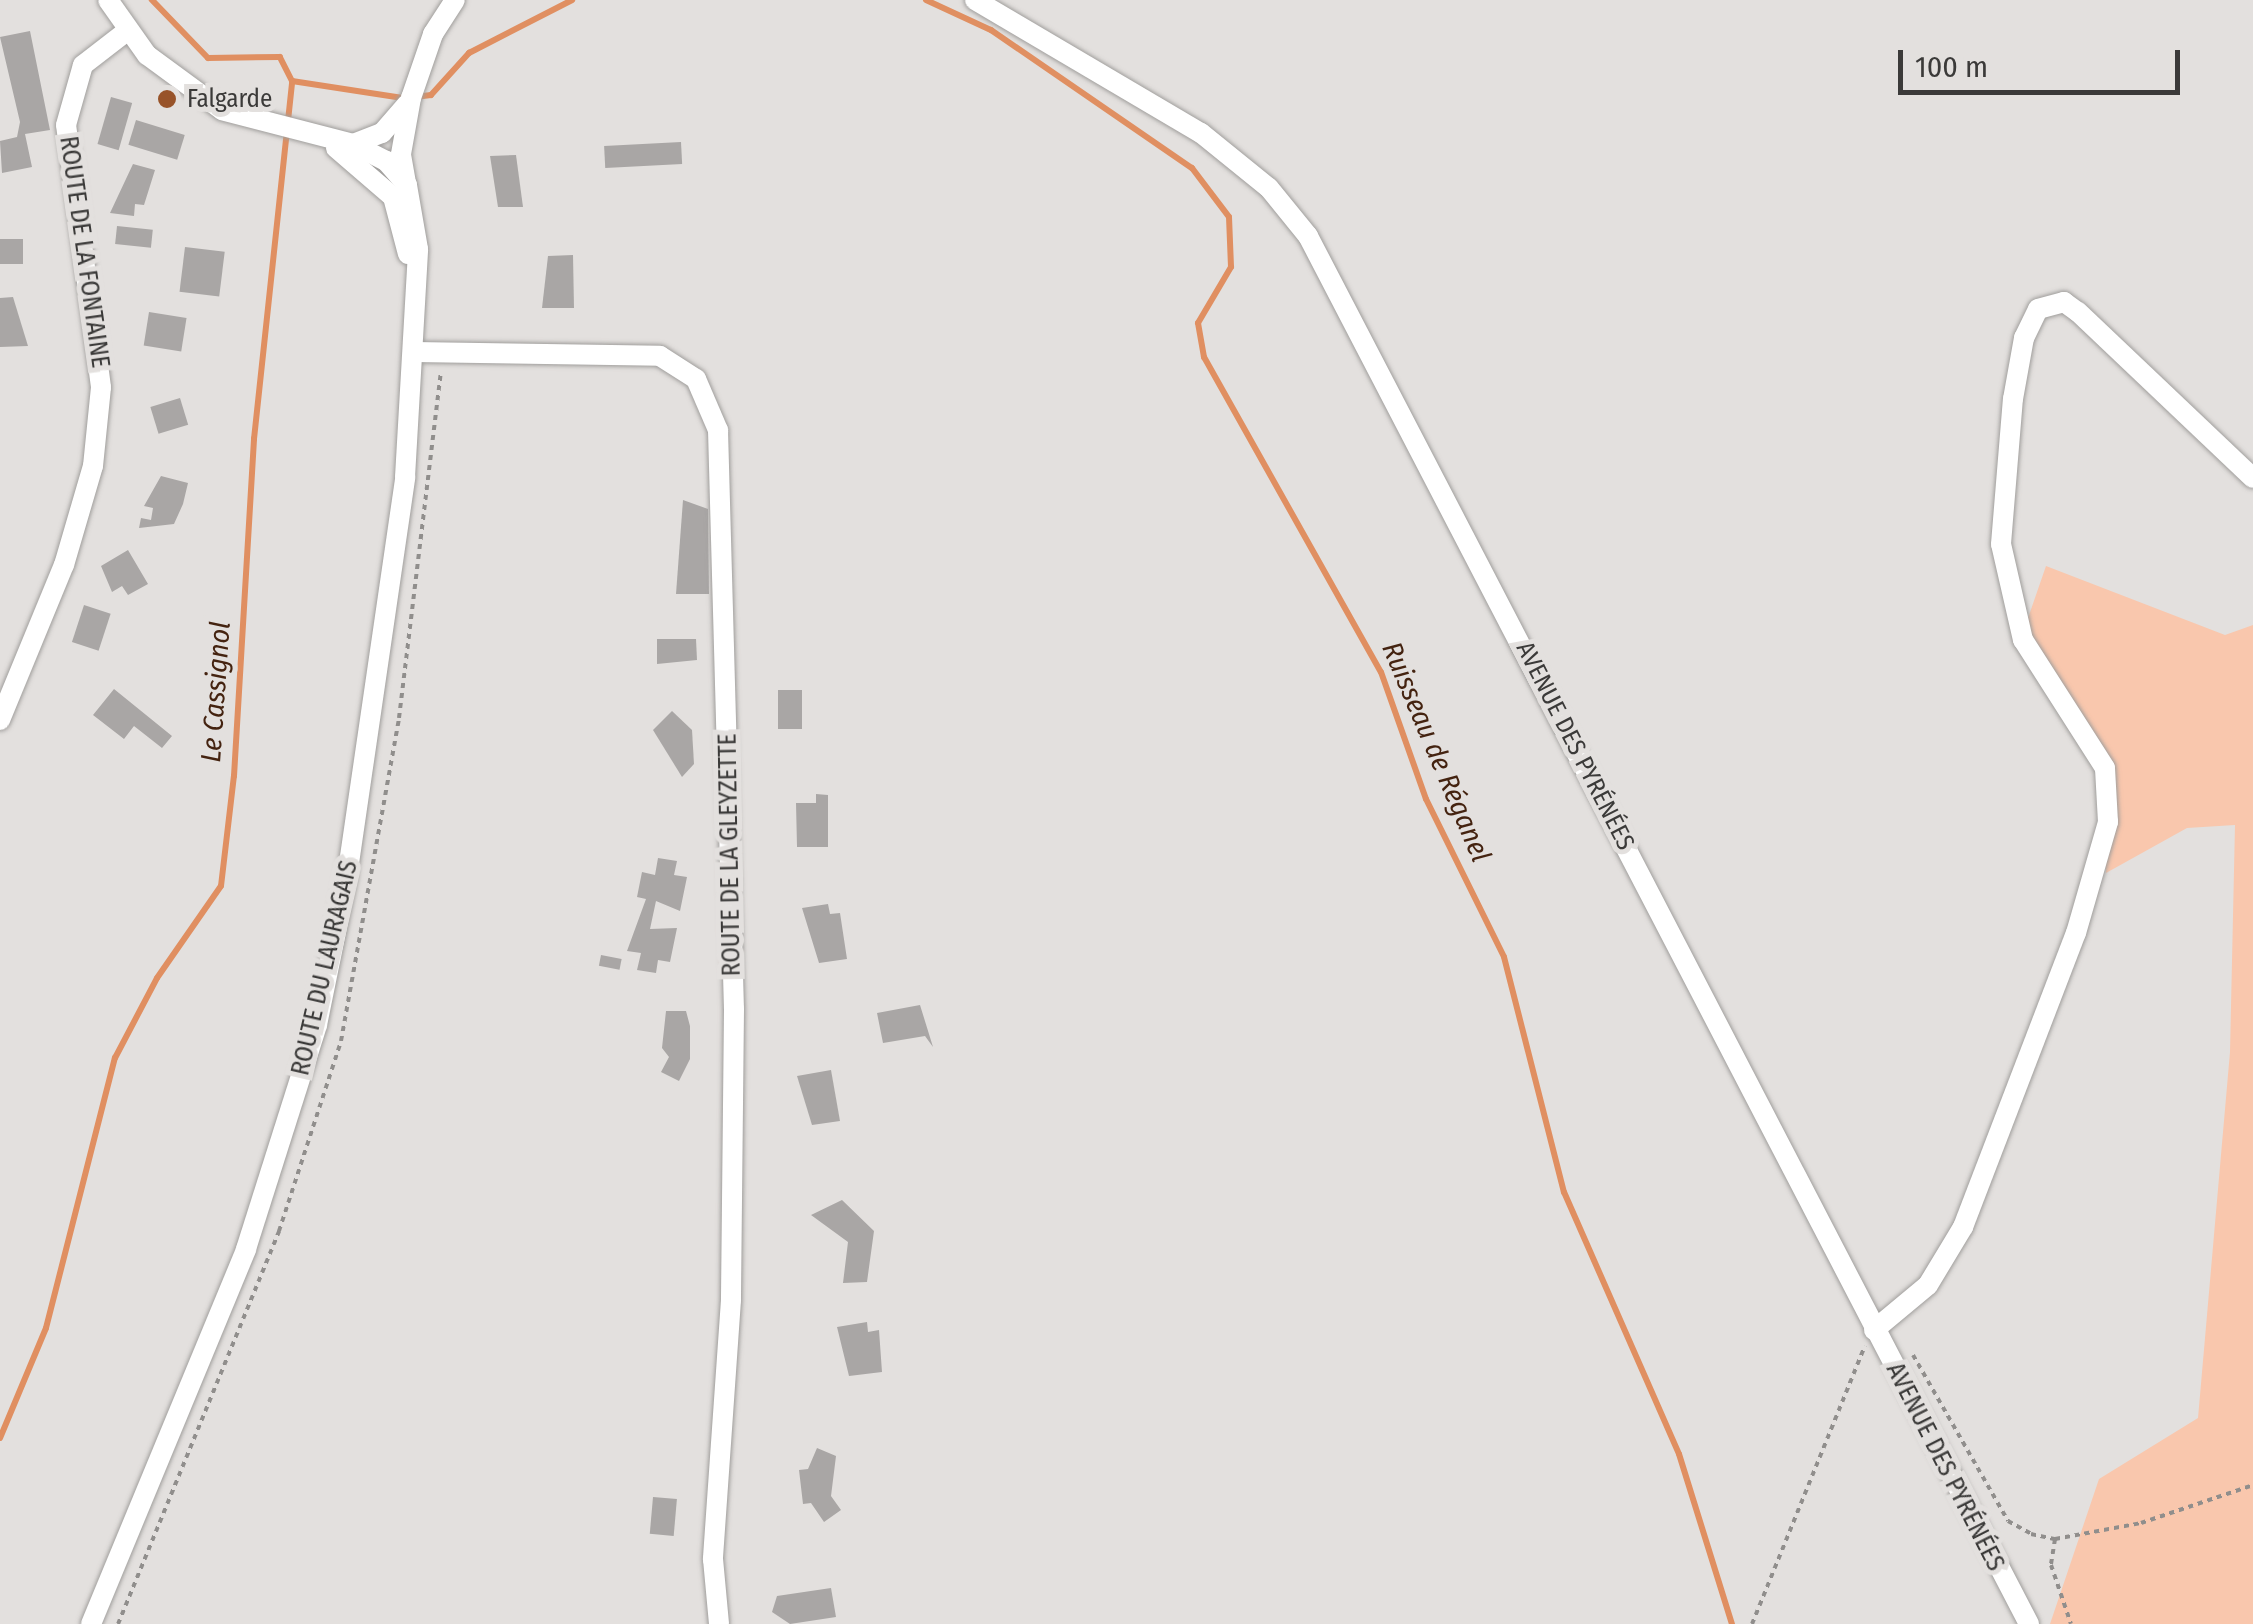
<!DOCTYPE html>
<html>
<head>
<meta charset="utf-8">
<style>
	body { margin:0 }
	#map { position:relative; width:2253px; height:1624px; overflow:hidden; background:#e3e0de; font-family:"Fira Sans Condensed",sans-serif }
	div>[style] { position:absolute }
	.green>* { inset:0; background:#f9c7ad }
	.stream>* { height:6px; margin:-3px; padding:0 3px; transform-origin:3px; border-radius:3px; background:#e08f61 }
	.building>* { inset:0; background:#a9a6a5; transform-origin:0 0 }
	.path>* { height:4px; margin-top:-2px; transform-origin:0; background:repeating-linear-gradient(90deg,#908e8c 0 5px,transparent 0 10px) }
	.roads { filter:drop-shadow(0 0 2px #a09e9c) drop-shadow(0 0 2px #a09e9c) }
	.minor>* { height:20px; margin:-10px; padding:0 10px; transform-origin:10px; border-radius:10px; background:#fff }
	.dots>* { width:28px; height:28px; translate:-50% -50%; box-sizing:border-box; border:5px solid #e3e0de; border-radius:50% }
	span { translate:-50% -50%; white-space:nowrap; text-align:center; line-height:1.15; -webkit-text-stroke:10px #e3e0de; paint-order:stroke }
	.poi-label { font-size:25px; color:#3b3a39 }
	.left { translate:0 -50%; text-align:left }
	.street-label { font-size:25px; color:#3b3a39 }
	.water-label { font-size:28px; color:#442310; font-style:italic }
	.scale { position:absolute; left:1898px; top:50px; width:282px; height:45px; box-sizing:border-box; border:5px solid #3b3a39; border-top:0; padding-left:12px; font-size:30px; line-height:35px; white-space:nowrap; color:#3b3a39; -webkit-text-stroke:8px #e3e0de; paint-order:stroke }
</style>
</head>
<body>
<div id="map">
	<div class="green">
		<div style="clip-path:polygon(2046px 566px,2225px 635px,2253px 625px,2253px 1624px,2050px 1624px,2099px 1479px,2198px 1418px,2230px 1052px,2235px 825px,2187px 828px,2106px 873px,2101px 780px,2018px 647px)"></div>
	</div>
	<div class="stream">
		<div style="left:926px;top:0;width:72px;rotate:24.8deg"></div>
		<div style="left:991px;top:30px;width:244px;rotate:34.5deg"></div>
		<div style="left:1192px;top:168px;width:61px;rotate:52.9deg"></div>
		<div style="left:1229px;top:217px;width:50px;rotate:87.7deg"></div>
		<div style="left:1231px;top:267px;width:65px;rotate:120.5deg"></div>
		<div style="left:1198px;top:323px;width:35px;rotate:80deg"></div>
		<div style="left:1204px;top:357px;width:361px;rotate:60.7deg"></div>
		<div style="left:1381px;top:672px;width:135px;rotate:70.5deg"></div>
		<div style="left:1426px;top:799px;width:176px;rotate:63.7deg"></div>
		<div style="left:1504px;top:957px;width:243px;rotate:75.7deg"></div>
		<div style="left:1564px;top:1192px;width:286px;rotate:66.3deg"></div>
		<div style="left:1679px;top:1454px;width:178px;rotate:72.7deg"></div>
		<div style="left:292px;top:81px;width:112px;rotate:8.7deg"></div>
		<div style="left:415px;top:97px;width:16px;rotate:-7deg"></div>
		<div style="left:431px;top:95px;width:57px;rotate:-47.9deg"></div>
		<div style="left:469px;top:53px;width:116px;rotate:-27.2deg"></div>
		<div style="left:0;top:1438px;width:119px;rotate:-67.3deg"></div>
		<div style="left:46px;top:1328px;width:279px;rotate:-75.7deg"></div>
		<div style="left:115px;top:1058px;width:90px;rotate:-62.3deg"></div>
		<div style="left:157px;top:978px;width:112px;rotate:-55.2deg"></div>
		<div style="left:221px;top:886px;width:111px;rotate:-83.3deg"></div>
		<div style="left:234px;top:776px;width:338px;rotate:-86.6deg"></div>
		<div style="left:254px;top:439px;width:360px;rotate:-83.9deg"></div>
		<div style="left:292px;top:81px;width:27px;rotate:-117deg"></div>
		<div style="left:280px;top:57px;width:72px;rotate:179.2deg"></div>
		<div style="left:208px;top:58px;width:81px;rotate:-134deg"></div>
	</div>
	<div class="building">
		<div style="clip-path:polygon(30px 31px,50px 130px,25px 134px,32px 167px,2px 173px,0 141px,17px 137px,20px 122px,0 37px)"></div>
		<div style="left:111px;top:97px;width:22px;height:49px;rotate:16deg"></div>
		<div style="left:136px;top:120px;width:51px;height:26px;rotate:17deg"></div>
		<div style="left:681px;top:142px;width:22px;height:77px;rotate:87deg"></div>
		<div style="clip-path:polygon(516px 155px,523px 207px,498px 207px,490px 156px)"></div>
		<div style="clip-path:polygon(133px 164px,155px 170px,144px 205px,135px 204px,134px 216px,110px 213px)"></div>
		<div style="left:117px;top:226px;width:36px;height:18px;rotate:6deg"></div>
		<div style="left:0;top:239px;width:23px;height:25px"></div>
		<div style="left:185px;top:247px;width:40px;height:45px;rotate:7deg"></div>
		<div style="clip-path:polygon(573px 255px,574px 308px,542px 308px,548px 256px)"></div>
		<div style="clip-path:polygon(13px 297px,28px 346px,0 347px,0 298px)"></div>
		<div style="left:149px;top:312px;width:38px;height:34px;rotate:9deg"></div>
		<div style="left:180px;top:398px;width:28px;height:31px;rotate:73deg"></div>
		<div style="clip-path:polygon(161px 476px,188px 483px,183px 504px,174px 524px,139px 528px,141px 518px,151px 520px,153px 508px,144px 506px)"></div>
		<div style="clip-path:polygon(683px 500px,708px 509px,709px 594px,676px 594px)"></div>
		<div style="clip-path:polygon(128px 550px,148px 584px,128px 595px,122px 586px,112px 592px,101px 566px)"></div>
		<div style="left:84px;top:605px;width:28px;height:39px;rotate:18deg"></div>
		<div style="clip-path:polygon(657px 639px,696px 639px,697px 660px,657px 664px)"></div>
		<div style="clip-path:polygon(114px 689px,172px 736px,162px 748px,134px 726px,124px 739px,93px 715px)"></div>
		<div style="left:778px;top:690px;width:24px;height:39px"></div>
		<div style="clip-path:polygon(672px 711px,692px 730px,694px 764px,682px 777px,653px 730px)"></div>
		<div style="clip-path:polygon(816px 794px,828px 795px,828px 847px,797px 847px,796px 803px,816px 803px)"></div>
		<div style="clip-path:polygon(658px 858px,677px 861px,674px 875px,687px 877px,680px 911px,656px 901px,650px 929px,677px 928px,670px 962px,658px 960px,656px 973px,637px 970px,641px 953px,627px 951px,646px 899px,637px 897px,642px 872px,655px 875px)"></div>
		<div style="clip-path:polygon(828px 904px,830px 914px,840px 913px,847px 959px,819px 963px,802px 908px)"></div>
		<div style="left:601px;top:955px;width:21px;height:11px;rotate:11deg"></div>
		<div style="clip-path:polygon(920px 1005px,933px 1047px,925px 1036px,883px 1043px,877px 1013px)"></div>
		<div style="clip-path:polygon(666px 1011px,686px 1011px,690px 1026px,690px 1059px,679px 1081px,661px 1072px,669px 1057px,662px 1048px)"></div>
		<div style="clip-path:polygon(831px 1070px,840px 1121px,812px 1125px,797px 1076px)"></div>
		<div style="clip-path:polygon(842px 1200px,874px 1231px,867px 1282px,843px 1283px,848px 1242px,811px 1215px)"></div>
		<div style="clip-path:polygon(867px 1322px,868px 1332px,879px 1330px,882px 1372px,849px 1376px,837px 1327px)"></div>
		<div style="clip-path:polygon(817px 1448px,836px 1456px,831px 1496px,841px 1510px,824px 1522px,811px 1503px,803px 1504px,799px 1470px,808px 1469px)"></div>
		<div style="left:653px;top:1497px;width:24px;height:37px;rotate:5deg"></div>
		<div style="clip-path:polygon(831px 1588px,836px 1617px,790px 1624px,772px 1612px,777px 1596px)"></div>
	</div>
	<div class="path">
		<div style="left:1913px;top:1355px;width:191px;rotate:60.2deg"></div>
		<div style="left:2008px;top:1521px;width:26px;rotate:29deg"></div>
		<div style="left:2031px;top:1534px;width:25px;rotate:12deg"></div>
		<div style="left:2055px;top:1539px;width:87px;rotate:-10.5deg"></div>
		<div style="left:2141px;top:1523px;width:118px;rotate:-18.7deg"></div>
		<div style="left:2055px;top:1539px;width:26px;rotate:99deg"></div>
		<div style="left:2051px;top:1565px;width:62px;rotate:71.3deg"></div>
		<div style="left:118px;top:1624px;width:425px;rotate:-67.7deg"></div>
		<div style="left:279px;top:1231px;width:200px;rotate:-71.9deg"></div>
		<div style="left:341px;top:1041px;width:328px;rotate:-79.8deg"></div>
		<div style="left:399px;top:718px;width:348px;rotate:-83.1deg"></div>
		<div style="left:1752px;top:1624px;width:300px;rotate:-67.9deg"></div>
	</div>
	<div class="roads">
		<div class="minor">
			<div style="left:975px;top:0;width:262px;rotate:30.5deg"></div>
			<div style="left:1201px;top:133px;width:87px;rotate:39deg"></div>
			<div style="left:1269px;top:188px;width:62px;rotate:50.9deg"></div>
			<div style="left:1308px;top:236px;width:1564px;rotate:62.55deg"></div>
			<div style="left:353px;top:144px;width:31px;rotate:-21deg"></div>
			<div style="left:382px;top:133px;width:38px;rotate:-49deg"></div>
			<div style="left:336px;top:148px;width:75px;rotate:40.7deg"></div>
			<div style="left:393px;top:197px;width:59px;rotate:75.3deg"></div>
			<div style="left:406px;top:183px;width:29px;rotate:-100deg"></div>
			<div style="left:401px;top:154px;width:57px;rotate:-79.9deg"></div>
			<div style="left:411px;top:98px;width:68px;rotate:-71deg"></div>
			<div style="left:433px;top:34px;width:40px;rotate:-57.1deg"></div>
			<div style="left:414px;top:352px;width:246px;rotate:0.9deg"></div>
			<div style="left:660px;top:356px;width:43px;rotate:32.6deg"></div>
			<div style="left:696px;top:379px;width:56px;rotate:66.7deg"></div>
			<div style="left:718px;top:430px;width:579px;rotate:88.42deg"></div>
			<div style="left:734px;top:1009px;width:291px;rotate:90.6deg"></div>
			<div style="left:731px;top:1300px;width:260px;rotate:94deg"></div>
			<div style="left:713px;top:1559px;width:65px;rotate:84.7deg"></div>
			<div style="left:0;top:720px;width:168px;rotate:-67.6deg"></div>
			<div style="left:64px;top:565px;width:103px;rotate:-73.7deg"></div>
			<div style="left:93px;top:466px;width:79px;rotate:-84.2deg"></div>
			<div style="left:101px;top:387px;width:264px;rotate:-97.6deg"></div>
			<div style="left:66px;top:125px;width:62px;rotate:-74.2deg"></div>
			<div style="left:83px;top:65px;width:56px;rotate:-37.7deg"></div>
			<div style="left:1874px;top:1330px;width:70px;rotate:-39.8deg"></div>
			<div style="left:1928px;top:1285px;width:68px;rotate:-58.9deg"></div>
			<div style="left:1963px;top:1227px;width:315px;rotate:-69deg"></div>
			<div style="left:2076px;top:933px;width:116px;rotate:-73.9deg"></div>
			<div style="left:2108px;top:822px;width:54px;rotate:-93.2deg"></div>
			<div style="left:2105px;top:768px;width:152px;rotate:-122.6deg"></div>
			<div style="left:2023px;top:640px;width:98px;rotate:-102.9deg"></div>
			<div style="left:2001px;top:544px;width:145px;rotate:-85.3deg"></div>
			<div style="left:2013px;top:399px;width:62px;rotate:-79.8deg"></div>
			<div style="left:2024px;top:338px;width:32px;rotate:-64deg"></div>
			<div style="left:2038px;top:309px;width:27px;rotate:-15deg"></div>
			<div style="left:2064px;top:302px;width:17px;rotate:36deg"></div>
			<div style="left:2078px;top:312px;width:241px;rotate:43.5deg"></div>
			<div style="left:91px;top:1624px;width:406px;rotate:-67.5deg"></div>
			<div style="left:246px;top:1249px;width:235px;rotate:-72.4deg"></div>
			<div style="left:317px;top:1025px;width:151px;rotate:-78.5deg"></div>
			<div style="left:347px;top:877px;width:404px;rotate:-81.7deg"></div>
			<div style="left:405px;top:477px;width:228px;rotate:-86.7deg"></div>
			<div style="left:418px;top:249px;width:65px;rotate:-99.8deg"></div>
			<div style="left:407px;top:185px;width:32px;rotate:-131deg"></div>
			<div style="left:386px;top:161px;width:37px;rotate:-153deg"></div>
			<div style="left:353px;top:144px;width:135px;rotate:-165.5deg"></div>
			<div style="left:222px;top:110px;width:93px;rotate:-143.7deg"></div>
			<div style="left:147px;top:55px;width:67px;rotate:-125.3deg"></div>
		</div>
	</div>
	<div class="dots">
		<div style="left:167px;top:99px;background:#985329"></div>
	</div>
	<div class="poi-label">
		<span class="left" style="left:187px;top:99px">Falgarde</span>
	</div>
	<div class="street-label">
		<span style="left:84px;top:252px;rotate:82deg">ROUTE DE LA FONTAINE</span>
		<span style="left:1575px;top:746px;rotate:63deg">AVENUE DES PYRÉNÉES</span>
		<span style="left:730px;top:855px;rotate:-91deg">ROUTE DE LA GLEYZETTE</span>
		<span style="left:325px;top:968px;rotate:-77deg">ROUTE DU LAURAGAIS</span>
		<span style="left:1945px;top:1467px;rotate:63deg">AVENUE DES PYRÉNÉES</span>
	</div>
	<div class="water-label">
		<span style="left:216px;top:692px;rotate:-86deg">Le Cassignol</span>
		<span style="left:1436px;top:752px;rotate:67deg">Ruisseau de Réganel</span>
	</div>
	<div class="scale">100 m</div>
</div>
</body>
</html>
